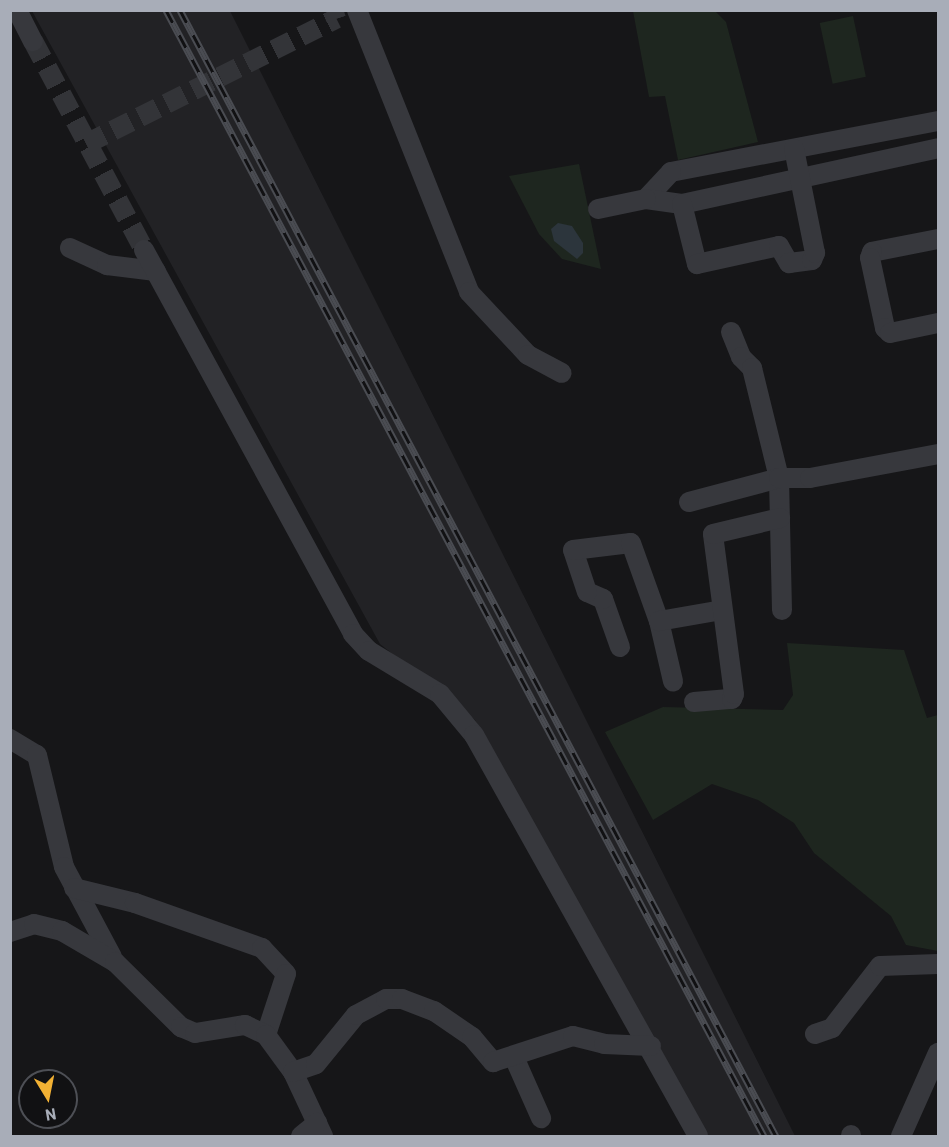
<!DOCTYPE html>
<html>
<head>
<meta charset="utf-8">
<style>
	body { margin:0 }
	#map { position:relative; width:949px; height:1147px; overflow:hidden; background:#161618; font-family:Barlow,sans-serif }
	div>[style] { position:absolute }
	.built>* { inset:0; background:#222225 }
	.green>* { inset:0; background:#1e261f; transform-origin:0 0 }
	.water>* { inset:0; background:#2c353c }
	.minor-tunnel>* { height:20px; margin-top:-10px; transform-origin:0; background:repeating-linear-gradient(90deg,#333438 0 20px,transparent 0 30px) }
	.minor>* { height:20px; margin:-10px; padding:0 10px; transform-origin:10px; border-radius:10px; background:#37383d }
	.rail>* { height:7px; margin-top:-3.5px; transform-origin:0; background:repeating-linear-gradient(90deg,#111113 0 14px,#4a4c52 0 28px); box-sizing:border-box; border-block:2px solid #4a4c52 }
	span { translate:-50% -50%; white-space:nowrap; text-align:center; line-height:1.15; -webkit-text-stroke:6px #111113; paint-order:stroke }
	.frame { position:absolute; inset:0; border:12px solid #a8adb8; pointer-events:none }
	.north { position:absolute; left:18px; top:1069px; width:60px; height:60px; box-sizing:border-box; background:#111113; border:2px solid #4d4f55; border-radius:50%; rotate:170deg; font-size:16px; font-weight:700; line-height:24px; text-align:center; color:#a8adb8 }
	.north::after { content:''; display:block; margin:auto; width:21px; height:27px; background:#f2b134; clip-path:polygon(50% 0,100% 100%,50% 72%,0 100%) }
</style>
</head>
<body>
<div id="map">
	<div class="built">
		<div style="clip-path:polygon(32px 11px,230px 11px,795px 1136px,704px 1136px,475px 720px,380px 644px)"></div>
	</div>
	<div class="green">
		<div style="clip-path:polygon(633px 11px,715px 11px,726px 22px,758px 142px,678px 160px,665px 96px,649px 97px)"></div>
		<div style="left:853px;top:16px;width:62px;height:34px;rotate:78deg"></div>
		<div style="clip-path:polygon(579px 164px,601px 269px,562px 259px,539px 234px,509px 176px)"></div>
		<div style="clip-path:polygon(787px 643px,904px 650px,927px 718px,938px 715px,938px 951px,906px 945px,891px 916px,814px 853px,794px 823px,758px 800px,712px 784px,653px 820px,605px 732px,663px 707px,783px 710px,793px 695px)"></div>
	</div>
	<div class="water">
		<div style="clip-path:polygon(558px 223px,572px 226px,583px 243px,583px 253px,577px 259px,554px 241px,551px 229px)"></div>
	</div>
	<div class="minor-tunnel">
		<div style="left:33px;top:41px;width:237px;rotate:62deg"></div>
		<div style="left:86px;top:144px;width:280px;rotate:-26.6deg"></div>
		<div style="left:336px;top:19px;width:9px;rotate:-108deg"></div>
	</div>
	<div class="minor">
		<div style="left:17px;top:10px;width:35px;rotate:63deg"></div>
		<div style="left:357px;top:10px;width:303px;rotate:68.3deg"></div>
		<div style="left:469px;top:292px;width:86px;rotate:46.9deg"></div>
		<div style="left:528px;top:355px;width:38px;rotate:28deg"></div>
		<div style="left:938px;top:121px;width:272px;rotate:169.2deg"></div>
		<div style="left:671px;top:172px;width:37px;rotate:133deg"></div>
		<div style="left:646px;top:199px;width:36px;rotate:8deg"></div>
		<div style="left:682px;top:204px;width:262px;rotate:-12.3deg"></div>
		<div style="left:682px;top:204px;width:62px;rotate:76deg"></div>
		<div style="left:697px;top:264px;width:84px;rotate:-12.4deg"></div>
		<div style="left:779px;top:246px;width:20px;rotate:60deg"></div>
		<div style="left:789px;top:263px;width:23px;rotate:-7deg"></div>
		<div style="left:812px;top:260px;width:8px;rotate:-67deg"></div>
		<div style="left:815px;top:253px;width:106px;rotate:-101.4deg"></div>
		<div style="left:598px;top:209px;width:49px;rotate:-11.8deg"></div>
		<div style="left:938px;top:239px;width:67px;rotate:168.9deg"></div>
		<div style="left:872px;top:252px;width:6px;rotate:108deg"></div>
		<div style="left:870px;top:258px;width:72px;rotate:77.9deg"></div>
		<div style="left:885px;top:328px;width:7px;rotate:45deg"></div>
		<div style="left:890px;top:333px;width:49px;rotate:-11.8deg"></div>
		<div style="left:70px;top:248px;width:41px;rotate:24.7deg"></div>
		<div style="left:107px;top:265px;width:49px;rotate:7deg"></div>
		<div style="left:144px;top:250px;width:437px;rotate:61.4deg"></div>
		<div style="left:353px;top:634px;width:23px;rotate:47deg"></div>
		<div style="left:369px;top:651px;width:83px;rotate:31.2deg"></div>
		<div style="left:440px;top:694px;width:53px;rotate:50.3deg"></div>
		<div style="left:474px;top:735px;width:459px;rotate:60.8deg"></div>
		<div style="left:731px;top:332px;width:27px;rotate:68deg"></div>
		<div style="left:741px;top:357px;width:16px;rotate:45deg"></div>
		<div style="left:752px;top:368px;width:113px;rotate:76.2deg"></div>
		<div style="left:779px;top:478px;width:132px;rotate:88.7deg"></div>
		<div style="left:689px;top:502px;width:93px;rotate:-14.9deg"></div>
		<div style="left:779px;top:478px;width:31px"></div>
		<div style="left:810px;top:478px;width:130px;rotate:-10.6deg"></div>
		<div style="left:659px;top:621px;width:62px;rotate:76.9deg"></div>
		<div style="left:620px;top:647px;width:51px;rotate:-109.5deg"></div>
		<div style="left:603px;top:599px;width:17px;rotate:-156deg"></div>
		<div style="left:587px;top:592px;width:44px;rotate:-108.4deg"></div>
		<div style="left:573px;top:550px;width:58px;rotate:-6.9deg"></div>
		<div style="left:631px;top:543px;width:83px;rotate:70.3deg"></div>
		<div style="left:659px;top:621px;width:64px;rotate:-9.9deg"></div>
		<div style="left:694px;top:702px;width:38px;rotate:-5deg"></div>
		<div style="left:732px;top:699px;width:5px;rotate:-68deg"></div>
		<div style="left:734px;top:694px;width:161px;rotate:-97.5deg"></div>
		<div style="left:713px;top:534px;width:69px;rotate:-13.4deg"></div>
		<div style="left:10px;top:739px;width:31px;rotate:31deg"></div>
		<div style="left:37px;top:755px;width:115px;rotate:76.4deg"></div>
		<div style="left:64px;top:867px;width:102px;rotate:61.9deg"></div>
		<div style="left:74px;top:888px;width:63px;rotate:13.8deg"></div>
		<div style="left:135px;top:903px;width:135px;rotate:19.5deg"></div>
		<div style="left:262px;top:948px;width:35px;rotate:47deg"></div>
		<div style="left:286px;top:974px;width:64px;rotate:108.2deg"></div>
		<div style="left:10px;top:932px;width:25px;rotate:-18deg"></div>
		<div style="left:34px;top:924px;width:29px;rotate:14deg"></div>
		<div style="left:62px;top:931px;width:61px;rotate:30.3deg"></div>
		<div style="left:115px;top:962px;width:93px;rotate:44.6deg"></div>
		<div style="left:181px;top:1027px;width:15px;rotate:23deg"></div>
		<div style="left:195px;top:1033px;width:51px;rotate:-9.1deg"></div>
		<div style="left:245px;top:1025px;width:23px;rotate:25deg"></div>
		<div style="left:266px;top:1035px;width:46px;rotate:53.9deg"></div>
		<div style="left:293px;top:1072px;width:71px;rotate:64.9deg"></div>
		<div style="left:815px;top:1034px;width:18px;rotate:-19deg"></div>
		<div style="left:832px;top:1028px;width:78px;rotate:-52.3deg"></div>
		<div style="left:880px;top:966px;width:58px;rotate:-2deg"></div>
		<div style="left:514px;top:1057px;width:67px;rotate:66.1deg"></div>
		<div style="left:293px;top:1072px;width:24px;rotate:-19deg"></div>
		<div style="left:316px;top:1064px;width:63px;rotate:-50.8deg"></div>
		<div style="left:356px;top:1015px;width:34px;rotate:-28deg"></div>
		<div style="left:386px;top:999px;width:16px"></div>
		<div style="left:402px;top:999px;width:34px;rotate:21deg"></div>
		<div style="left:434px;top:1011px;width:46px;rotate:34.4deg"></div>
		<div style="left:472px;top:1037px;width:33px;rotate:50deg"></div>
		<div style="left:493px;top:1062px;width:84px;rotate:-18deg"></div>
		<div style="left:573px;top:1036px;width:32px;rotate:14deg"></div>
		<div style="left:604px;top:1044px;width:47px;rotate:2.4deg"></div>
		<div style="left:851px;top:1135px;width:1px;rotate:90deg"></div>
		<div style="left:301px;top:1136px;width:21px;rotate:-39deg"></div>
		<div style="left:901px;top:1136px;width:91px;rotate:-66deg"></div>
	</div>
	<div class="rail">
		<div style="left:166px;top:10px;width:1275px;rotate:62.03deg"></div>
		<div style="left:180px;top:10px;width:1274px;rotate:62.11deg"></div>
	</div>
	<div class="frame"></div>
	<div class="north">N</div>
</div>
</body>
</html>
